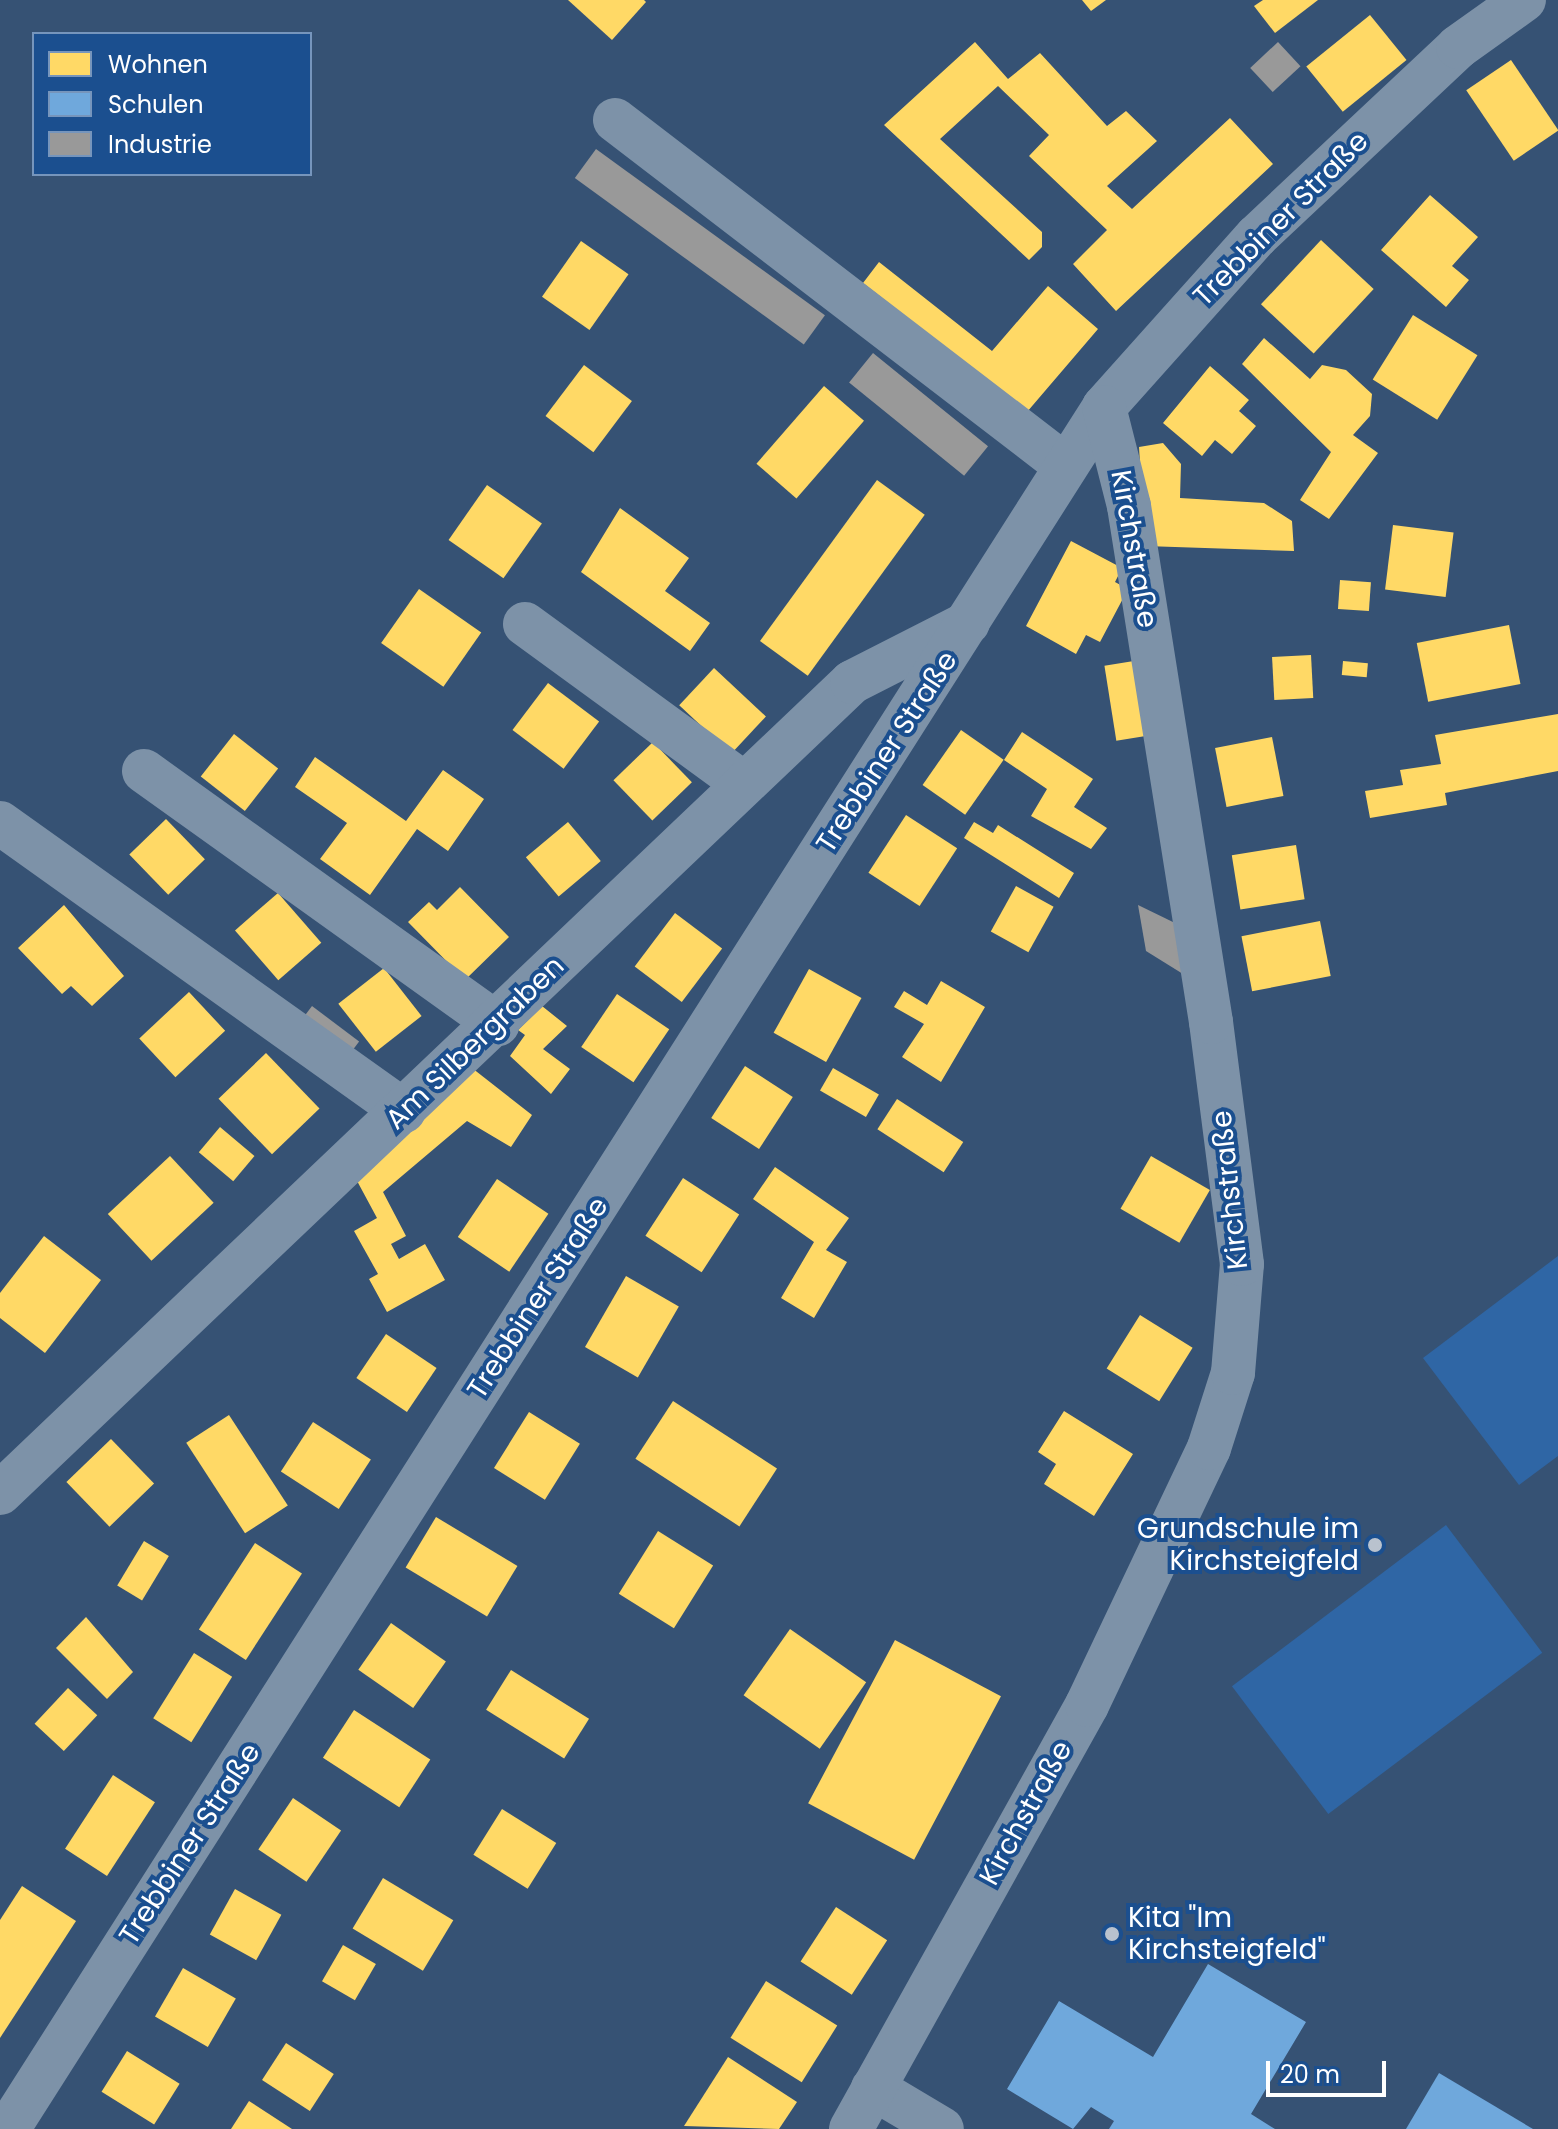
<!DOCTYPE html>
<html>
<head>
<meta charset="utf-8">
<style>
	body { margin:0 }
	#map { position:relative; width:1558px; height:2129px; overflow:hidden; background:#365274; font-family:Poppins,sans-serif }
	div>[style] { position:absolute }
	.green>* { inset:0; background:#2f66a5; transform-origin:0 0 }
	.homes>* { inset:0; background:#ffd966; transform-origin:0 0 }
	.schools>* { inset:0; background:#6fa8dc }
	.industry>* { inset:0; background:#999; transform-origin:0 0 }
	.minor>* { height:44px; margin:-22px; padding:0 22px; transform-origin:22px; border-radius:22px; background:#7d92a8 }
	.dots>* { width:22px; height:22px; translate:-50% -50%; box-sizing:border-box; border:4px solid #1b4f8f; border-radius:50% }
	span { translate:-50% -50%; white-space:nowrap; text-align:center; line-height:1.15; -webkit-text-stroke:8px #1b4f8f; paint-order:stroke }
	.street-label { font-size:28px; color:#fff }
	.poi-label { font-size:28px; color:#fff }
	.right { translate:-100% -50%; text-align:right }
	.left { translate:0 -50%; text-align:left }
	.legend { position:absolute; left:32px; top:32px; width:280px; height:144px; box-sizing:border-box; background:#1b4f8f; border:2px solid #7695bc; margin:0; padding:10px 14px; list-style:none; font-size:24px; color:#fff }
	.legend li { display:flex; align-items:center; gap:16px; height:40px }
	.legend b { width:40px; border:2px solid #7695bc }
	.scale { position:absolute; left:1266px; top:2061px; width:120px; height:36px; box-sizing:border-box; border:4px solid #fff; border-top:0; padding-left:10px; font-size:24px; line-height:28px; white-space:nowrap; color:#fff; -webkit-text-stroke:6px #1b4f8f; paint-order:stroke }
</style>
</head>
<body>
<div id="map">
	<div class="green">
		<div style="clip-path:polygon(1558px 1256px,1558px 1456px,1519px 1485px,1423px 1358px)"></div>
		<div style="left:1446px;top:1525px;width:160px;height:268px;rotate:53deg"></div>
	</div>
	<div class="homes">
		<div style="clip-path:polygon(568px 0,644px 0,646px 2px,612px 40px)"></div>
		<div style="clip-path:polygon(1082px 0,1106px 0,1091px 11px)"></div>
		<div style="clip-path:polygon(1263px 0,1318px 0,1275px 33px,1254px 6px)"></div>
		<div style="left:1370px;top:15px;width:58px;height:82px;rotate:51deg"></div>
		<div style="clip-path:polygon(975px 42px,1008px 79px,1040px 53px,1107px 126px,1126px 111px,1157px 141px,1107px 186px,1132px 209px,1230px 118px,1273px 164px,1116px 311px,1073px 264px,1107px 230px,1029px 156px,1049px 135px,998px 86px,940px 139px,1042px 232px,1042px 247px,1029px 260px,884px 125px)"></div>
		<div style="left:1511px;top:60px;width:85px;height:54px;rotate:56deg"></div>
		<div style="clip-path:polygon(1430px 195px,1478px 237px,1452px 266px,1469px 280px,1446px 307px,1381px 250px)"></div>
		<div style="left:1321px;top:240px;width:72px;height:88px;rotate:43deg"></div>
		<div style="left:581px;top:241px;width:58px;height:68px;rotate:35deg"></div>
		<div style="clip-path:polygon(879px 262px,992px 351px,1048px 286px,1098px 329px,1027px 412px,863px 283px)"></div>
		<div style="left:1413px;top:315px;width:76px;height:76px;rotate:32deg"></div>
		<div style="clip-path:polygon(1264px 338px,1310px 379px,1322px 365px,1346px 370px,1372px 394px,1370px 416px,1353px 435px,1378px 453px,1329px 519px,1300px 500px,1331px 452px,1242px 364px)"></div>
		<div style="left:584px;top:365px;width:60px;height:64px;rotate:37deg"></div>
		<div style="clip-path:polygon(1210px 366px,1249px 400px,1239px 411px,1256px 426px,1232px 454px,1215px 440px,1202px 456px,1163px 423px)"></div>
		<div style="left:824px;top:386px;width:53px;height:103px;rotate:41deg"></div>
		<div style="clip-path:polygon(1163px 443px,1181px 464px,1180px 498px,1264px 503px,1292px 521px,1294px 551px,1145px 546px,1139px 447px)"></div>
		<div style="left:877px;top:480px;width:59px;height:199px;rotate:36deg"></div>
		<div style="left:487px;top:485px;width:67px;height:67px;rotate:35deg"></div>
		<div style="clip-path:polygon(620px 508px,689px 558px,665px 591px,710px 623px,690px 651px,581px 572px)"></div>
		<div style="left:1393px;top:525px;width:61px;height:65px;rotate:7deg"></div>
		<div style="clip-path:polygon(1071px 541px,1122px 568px,1115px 582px,1128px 589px,1100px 642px,1086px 635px,1076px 654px,1026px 626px)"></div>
		<div style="left:1340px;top:580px;width:31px;height:29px;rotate:4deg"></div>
		<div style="left:419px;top:589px;width:76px;height:66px;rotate:35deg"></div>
		<div style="left:1509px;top:625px;width:60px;height:94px;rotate:79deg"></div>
		<div style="left:1311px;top:655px;width:43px;height:39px;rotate:87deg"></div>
		<div style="left:1140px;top:660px;width:76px;height:36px;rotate:81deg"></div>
		<div style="left:1343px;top:661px;width:25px;height:14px;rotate:5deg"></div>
		<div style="left:714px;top:668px;width:71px;height:51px;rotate:43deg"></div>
		<div style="left:548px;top:683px;width:64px;height:59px;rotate:37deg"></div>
		<div style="clip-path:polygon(1558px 714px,1558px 771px,1445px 793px,1447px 805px,1370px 818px,1365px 791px,1403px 785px,1400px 770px,1441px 764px,1435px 735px)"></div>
		<div style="left:961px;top:730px;width:52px;height:67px;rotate:35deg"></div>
		<div style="clip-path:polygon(1022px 732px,1093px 779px,1074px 807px,1107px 828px,1091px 849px,1031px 816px,1047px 789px,1004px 760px)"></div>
		<div style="left:234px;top:734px;width:56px;height:54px;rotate:38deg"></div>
		<div style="left:1272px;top:737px;width:60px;height:58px;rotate:79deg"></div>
		<div style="left:653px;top:742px;width:56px;height:55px;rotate:46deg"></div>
		<div style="clip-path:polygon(315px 757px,406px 821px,443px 770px,484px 799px,448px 851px,417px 829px,370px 895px,320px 859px,347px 823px,295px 787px)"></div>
		<div style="left:906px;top:815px;width:61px;height:69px;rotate:33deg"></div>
		<div style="left:166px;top:819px;width:56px;height:51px;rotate:46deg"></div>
		<div style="left:568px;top:822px;width:51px;height:55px;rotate:50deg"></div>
		<div style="clip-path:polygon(974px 822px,993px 833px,998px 825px,1074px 873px,1059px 898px,964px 838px)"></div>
		<div style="left:1296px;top:845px;width:55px;height:65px;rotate:81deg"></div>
		<div style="left:1016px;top:886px;width:43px;height:52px;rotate:29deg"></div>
		<div style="clip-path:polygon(460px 887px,509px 937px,465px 980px,408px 922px,429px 902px,437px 910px)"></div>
		<div style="left:278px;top:893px;width:66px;height:57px;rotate:49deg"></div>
		<div style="clip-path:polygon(64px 905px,124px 976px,92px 1006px,71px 986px,62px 994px,18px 948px)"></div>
		<div style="left:675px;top:913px;width:59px;height:67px;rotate:37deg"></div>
		<div style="left:1320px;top:921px;width:56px;height:80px;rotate:79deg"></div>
		<div style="left:384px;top:968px;width:61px;height:58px;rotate:52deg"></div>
		<div style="left:809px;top:969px;width:60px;height:73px;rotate:29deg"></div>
		<div style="clip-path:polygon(941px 981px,985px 1007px,941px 1082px,902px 1057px,924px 1024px,894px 1007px,904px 991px,927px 1005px)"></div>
		<div style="left:189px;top:992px;width:53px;height:68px;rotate:47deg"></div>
		<div style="left:617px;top:994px;width:63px;height:64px;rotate:34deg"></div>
		<div style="clip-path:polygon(542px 1006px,567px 1026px,543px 1049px,570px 1069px,551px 1094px,510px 1056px,525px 1035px,518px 1030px)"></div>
		<div style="left:266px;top:1053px;width:77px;height:66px;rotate:46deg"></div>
		<div style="left:745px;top:1066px;width:57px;height:62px;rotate:33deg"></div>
		<div style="clip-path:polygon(472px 1068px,532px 1115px,511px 1147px,467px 1121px,383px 1192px,406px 1236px,391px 1244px,399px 1259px,425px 1244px,445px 1280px,387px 1312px,369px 1279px,378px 1274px,354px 1231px,377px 1218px,356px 1179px)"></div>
		<div style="left:833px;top:1068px;width:53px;height:26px;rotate:30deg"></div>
		<div style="left:897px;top:1099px;width:79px;height:36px;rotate:33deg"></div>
		<div style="left:220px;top:1127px;width:45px;height:33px;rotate:40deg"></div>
		<div style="left:170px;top:1156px;width:64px;height:85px;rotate:47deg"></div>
		<div style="left:1151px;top:1156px;width:68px;height:61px;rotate:30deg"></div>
		<div style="clip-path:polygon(775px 1167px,849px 1218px,826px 1250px,847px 1262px,814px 1318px,781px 1298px,814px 1242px,753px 1199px)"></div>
		<div style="left:683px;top:1178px;width:67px;height:69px;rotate:33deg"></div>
		<div style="left:497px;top:1179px;width:62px;height:70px;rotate:34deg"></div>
		<div style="clip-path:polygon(44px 1236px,101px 1280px,45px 1353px,0 1318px,0 1293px)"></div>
		<div style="left:626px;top:1276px;width:61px;height:82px;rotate:30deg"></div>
		<div style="left:1140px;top:1315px;width:62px;height:63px;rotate:32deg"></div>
		<div style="left:386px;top:1334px;width:61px;height:53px;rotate:34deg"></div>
		<div style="left:673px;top:1401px;width:124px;height:69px;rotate:33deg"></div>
		<div style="clip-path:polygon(1064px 1411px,1133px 1454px,1094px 1516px,1044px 1484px,1056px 1464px,1038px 1452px)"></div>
		<div style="left:529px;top:1412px;width:60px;height:66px;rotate:32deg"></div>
		<div style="left:229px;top:1415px;width:108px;height:51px;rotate:57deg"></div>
		<div style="left:313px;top:1422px;width:69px;height:59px;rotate:33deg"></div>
		<div style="left:111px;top:1439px;width:62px;height:62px;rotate:46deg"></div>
		<div style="left:436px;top:1517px;width:95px;height:59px;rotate:31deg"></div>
		<div style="left:658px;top:1531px;width:65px;height:74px;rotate:32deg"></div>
		<div style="left:144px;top:1541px;width:29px;height:52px;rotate:31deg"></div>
		<div style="left:255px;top:1543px;width:56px;height:103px;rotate:33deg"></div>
		<div style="clip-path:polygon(86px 1617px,133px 1672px,107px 1699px,56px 1648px)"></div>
		<div style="left:391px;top:1623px;width:67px;height:57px;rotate:35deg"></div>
		<div style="left:790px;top:1629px;width:93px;height:81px;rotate:35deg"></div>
		<div style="left:895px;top:1640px;width:120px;height:185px;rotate:28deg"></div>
		<div style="left:194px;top:1653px;width:45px;height:77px;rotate:32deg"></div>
		<div style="left:511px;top:1670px;width:92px;height:47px;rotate:32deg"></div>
		<div style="left:68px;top:1688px;width:40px;height:49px;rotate:43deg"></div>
		<div style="left:354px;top:1710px;width:91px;height:57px;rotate:33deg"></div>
		<div style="left:113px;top:1775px;width:50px;height:88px;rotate:33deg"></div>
		<div style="left:293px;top:1798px;width:58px;height:62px;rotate:34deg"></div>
		<div style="left:502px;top:1809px;width:64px;height:54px;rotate:32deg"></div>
		<div style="left:383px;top:1878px;width:82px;height:59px;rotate:31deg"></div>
		<div style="clip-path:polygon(22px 1886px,76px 1921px,0 2038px,0 1920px)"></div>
		<div style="left:235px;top:1889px;width:53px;height:52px;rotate:29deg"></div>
		<div style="left:836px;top:1907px;width:61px;height:65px;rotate:33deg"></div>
		<div style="left:343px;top:1945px;width:38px;height:42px;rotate:30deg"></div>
		<div style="left:183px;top:1968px;width:61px;height:56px;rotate:30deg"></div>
		<div style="left:766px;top:1981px;width:84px;height:67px;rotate:32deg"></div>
		<div style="left:286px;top:2043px;width:57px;height:44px;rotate:33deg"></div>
		<div style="left:127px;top:2051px;width:62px;height:48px;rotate:32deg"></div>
		<div style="clip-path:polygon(728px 2057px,797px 2102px,779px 2129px,684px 2126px)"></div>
		<div style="clip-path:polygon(249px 2101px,292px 2129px,231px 2129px)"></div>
	</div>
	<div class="schools">
		<div style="clip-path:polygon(1208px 1964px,1306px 2022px,1251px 2114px,1275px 2129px,1109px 2129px,1114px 2121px,1091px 2107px,1073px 2129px,1007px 2089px,1059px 2001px,1153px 2057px)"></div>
		<div style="clip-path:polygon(1439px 2073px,1533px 2129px,1406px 2129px)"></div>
	</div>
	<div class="industry">
		<div style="left:1278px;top:42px;width:33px;height:38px;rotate:47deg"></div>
		<div style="left:596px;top:149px;width:283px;height:36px;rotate:36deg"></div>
		<div style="left:873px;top:353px;width:148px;height:38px;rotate:39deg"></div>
		<div style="clip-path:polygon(1138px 905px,1175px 923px,1183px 974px,1146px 951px)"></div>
		<div style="left:312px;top:1006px;width:59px;height:25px;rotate:37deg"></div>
	</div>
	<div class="minor">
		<div style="left:615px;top:120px;width:568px;rotate:37.49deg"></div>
		<div style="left:525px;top:624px;width:268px;rotate:36.1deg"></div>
		<div style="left:144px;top:771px;width:435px;rotate:35.6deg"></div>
		<div style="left:0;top:823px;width:496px;rotate:35.5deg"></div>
		<div style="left:0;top:1493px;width:1176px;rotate:-43.59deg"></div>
		<div style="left:852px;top:682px;width:130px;rotate:-27deg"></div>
		<div style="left:873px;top:2088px;width:80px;rotate:30.7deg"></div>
		<div style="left:8px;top:2129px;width:2041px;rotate:-57.52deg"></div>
		<div style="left:1104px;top:407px;width:229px;rotate:-48.2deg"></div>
		<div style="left:1257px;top:236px;width:276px;rotate:-43.2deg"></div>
		<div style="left:1458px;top:47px;width:81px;rotate:-35.5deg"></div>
		<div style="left:851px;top:2129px;width:485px;rotate:-60.9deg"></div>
		<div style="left:1087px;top:1705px;width:284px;rotate:-64.6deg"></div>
		<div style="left:1209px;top:1448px;width:79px;rotate:-72.3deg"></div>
		<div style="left:1233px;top:1373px;width:109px;rotate:-85.3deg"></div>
		<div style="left:1242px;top:1264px;width:244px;rotate:-97.3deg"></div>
		<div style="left:1211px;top:1022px;width:522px;rotate:-99.03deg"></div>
		<div style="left:1129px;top:506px;width:102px;rotate:-104.2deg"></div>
	</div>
	<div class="dots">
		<div style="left:1375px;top:1545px;background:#b9c2ce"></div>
		<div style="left:1112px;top:1934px;background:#b9c2ce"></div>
	</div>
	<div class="street-label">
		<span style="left:1281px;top:219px;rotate:-45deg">Trebbiner Straße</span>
		<span style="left:1134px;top:549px;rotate:80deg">Kirchstraße</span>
		<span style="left:887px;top:752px;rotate:-57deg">Trebbiner Straße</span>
		<span style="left:475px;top:1043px;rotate:-44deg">Am Silbergraben</span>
		<span style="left:1230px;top:1190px;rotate:-96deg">Kirchstraße</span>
		<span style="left:538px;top:1298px;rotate:-57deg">Trebbiner Straße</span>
		<span style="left:1026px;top:1813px;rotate:-61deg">Kirchstraße</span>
		<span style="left:190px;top:1844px;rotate:-57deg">Trebbiner Straße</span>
	</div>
	<div class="poi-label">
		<span class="right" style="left:1359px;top:1545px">Grundschule im<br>Kirchsteigfeld</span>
		<span class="left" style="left:1128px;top:1934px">Kita "Im<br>Kirchsteigfeld"</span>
	</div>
	<ul class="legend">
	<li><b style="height:22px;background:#ffd966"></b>Wohnen</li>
	<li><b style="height:22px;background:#6fa8dc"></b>Schulen</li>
	<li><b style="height:22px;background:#999"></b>Industrie</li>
	</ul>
	<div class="scale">20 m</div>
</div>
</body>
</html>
